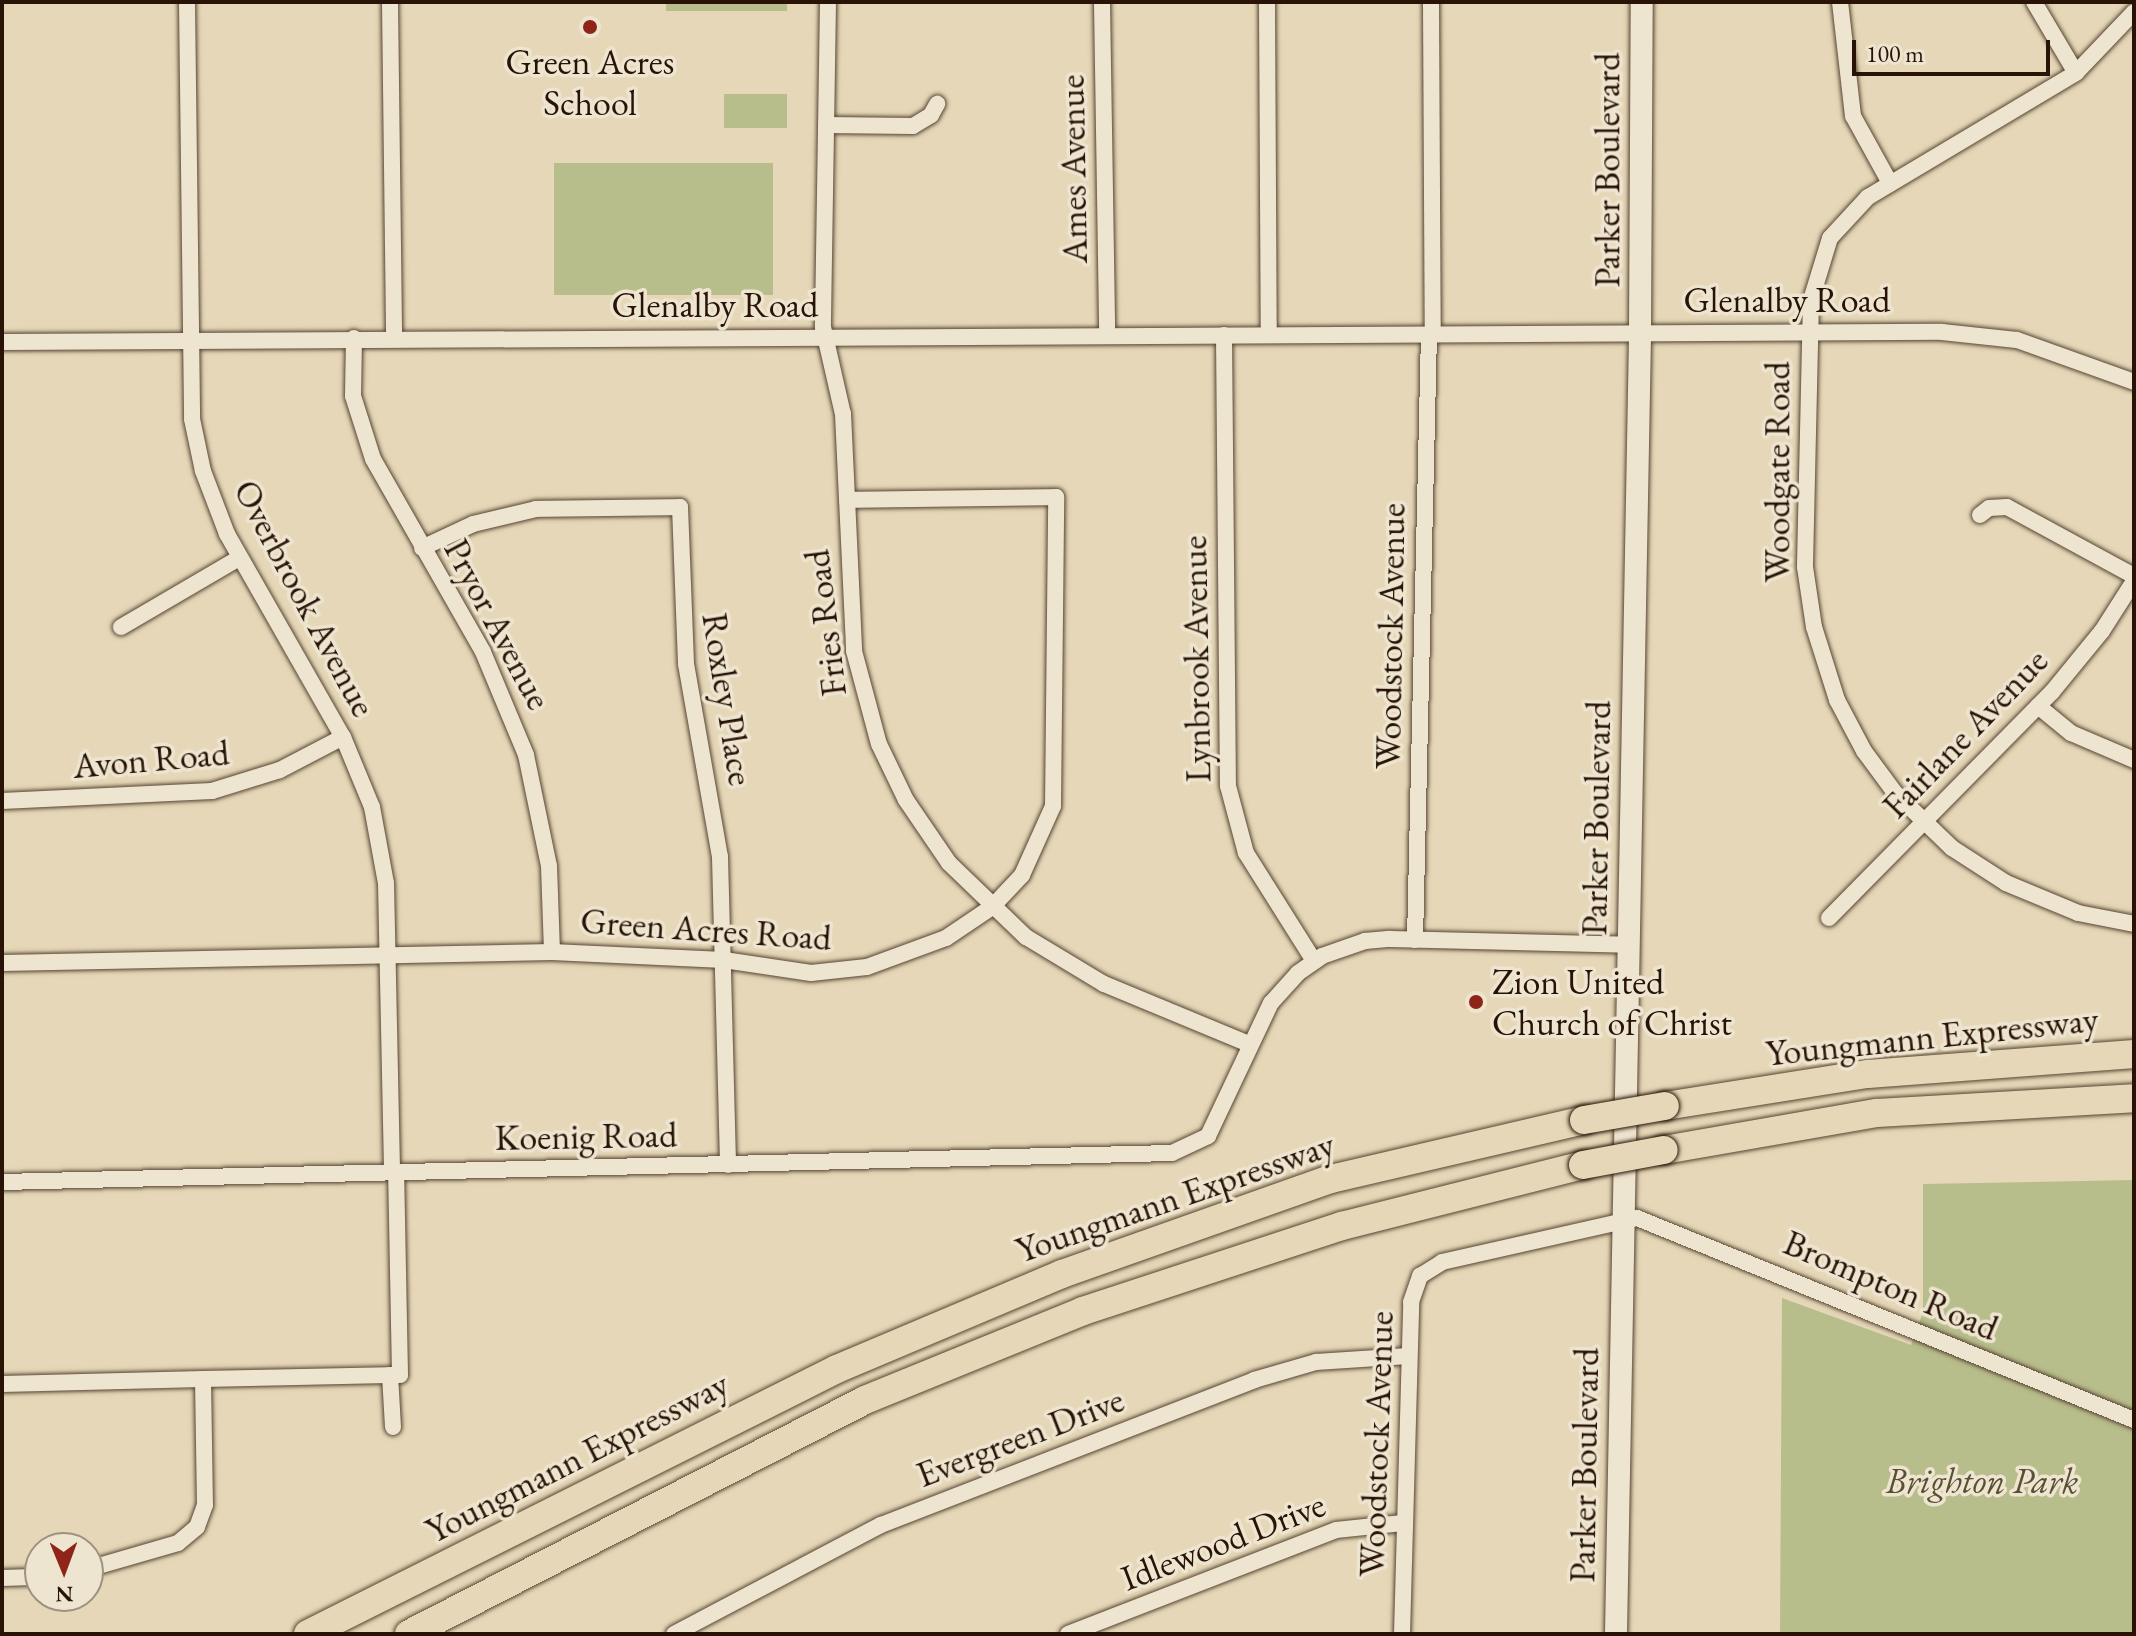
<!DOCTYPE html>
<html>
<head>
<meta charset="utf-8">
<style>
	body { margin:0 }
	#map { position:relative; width:2136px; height:1636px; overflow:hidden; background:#e5d7b7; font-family:"EB Garamond",serif }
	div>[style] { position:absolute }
	.green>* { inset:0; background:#b8bd8c; transform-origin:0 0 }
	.roads { filter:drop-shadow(0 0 2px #574432) drop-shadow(0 0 2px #574432) }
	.street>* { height:16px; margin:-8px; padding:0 8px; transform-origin:8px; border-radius:8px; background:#eee5d0 }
	.secondary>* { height:22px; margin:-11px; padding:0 11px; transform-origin:11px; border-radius:11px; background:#eee5d0 }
	.highway>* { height:28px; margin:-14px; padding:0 14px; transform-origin:14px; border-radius:14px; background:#e5d7b7 }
	.bridges { filter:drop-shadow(0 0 2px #281306) drop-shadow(0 0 2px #281306) }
	.highway-bridge>* { height:28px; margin:-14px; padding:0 14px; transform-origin:14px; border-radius:14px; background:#e5d7b7 }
	.dots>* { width:22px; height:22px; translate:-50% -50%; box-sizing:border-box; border:4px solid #eee5d0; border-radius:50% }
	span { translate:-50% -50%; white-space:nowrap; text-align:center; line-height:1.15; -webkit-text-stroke:7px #eee5d0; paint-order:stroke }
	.poi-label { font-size:36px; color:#281306 }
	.left { translate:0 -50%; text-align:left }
	.street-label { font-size:36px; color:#281306 }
	.park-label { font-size:36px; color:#5a4e35; font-style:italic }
	.frame { position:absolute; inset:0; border:4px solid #281306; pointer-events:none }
	.north { position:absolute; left:24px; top:1532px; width:80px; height:80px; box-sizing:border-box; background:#eee5d0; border:2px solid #9f917f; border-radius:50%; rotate:179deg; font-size:22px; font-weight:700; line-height:32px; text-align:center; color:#281306 }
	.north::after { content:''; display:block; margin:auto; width:28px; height:36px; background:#8f2418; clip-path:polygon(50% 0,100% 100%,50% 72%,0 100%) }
	.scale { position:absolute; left:1852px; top:40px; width:198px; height:36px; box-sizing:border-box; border:4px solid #281306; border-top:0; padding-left:10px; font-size:24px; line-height:28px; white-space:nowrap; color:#281306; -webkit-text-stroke:6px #eee5d0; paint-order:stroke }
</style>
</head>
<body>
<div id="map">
	<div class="green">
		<div style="left:666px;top:2px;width:121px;height:9px"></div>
		<div style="left:787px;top:94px;width:34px;height:63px;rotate:90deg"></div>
		<div style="left:773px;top:163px;width:132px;height:219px;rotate:90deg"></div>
		<div style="clip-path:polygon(2134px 1180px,2134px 1634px,1780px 1634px,1782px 1298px,1911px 1345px,1923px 1312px,1923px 1184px)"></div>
	</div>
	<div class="roads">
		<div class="street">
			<div style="left:187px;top:2px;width:417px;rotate:89.3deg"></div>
			<div style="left:192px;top:419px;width:53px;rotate:78.1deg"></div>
			<div style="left:203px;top:471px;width:67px;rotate:69.1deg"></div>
			<div style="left:227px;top:534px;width:234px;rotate:60.3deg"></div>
			<div style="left:343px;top:737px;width:76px;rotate:67.5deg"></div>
			<div style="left:372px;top:807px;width:77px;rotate:79.6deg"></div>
			<div style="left:386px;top:883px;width:289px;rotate:88.8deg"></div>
			<div style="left:390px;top:2px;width:336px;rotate:89.3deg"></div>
			<div style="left:828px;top:2px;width:325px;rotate:90.9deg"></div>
			<div style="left:823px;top:327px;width:89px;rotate:77.1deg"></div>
			<div style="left:843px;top:414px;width:237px;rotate:87.3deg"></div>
			<div style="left:854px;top:651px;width:96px;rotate:75deg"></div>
			<div style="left:879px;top:744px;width:62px;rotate:64.3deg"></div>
			<div style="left:906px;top:800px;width:76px;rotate:55.7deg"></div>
			<div style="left:949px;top:863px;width:107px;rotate:43.9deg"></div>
			<div style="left:1026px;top:937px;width:91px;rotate:31.1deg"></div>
			<div style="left:1104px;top:984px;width:157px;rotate:22.5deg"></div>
			<div style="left:1102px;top:2px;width:333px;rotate:89.1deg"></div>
			<div style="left:1267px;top:2px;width:332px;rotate:89.7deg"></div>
			<div style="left:1431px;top:2px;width:332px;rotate:89.7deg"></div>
			<div style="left:1840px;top:2px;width:115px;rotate:83.5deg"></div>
			<div style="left:1853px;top:116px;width:77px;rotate:61.1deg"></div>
			<div style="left:2034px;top:2px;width:82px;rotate:59.4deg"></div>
			<div style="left:2134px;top:12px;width:84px;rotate:133.6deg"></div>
			<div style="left:2076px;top:73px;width:242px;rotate:149.2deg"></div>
			<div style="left:1868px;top:197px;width:56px;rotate:132.8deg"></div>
			<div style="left:1830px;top:238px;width:65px;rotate:107deg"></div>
			<div style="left:1811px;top:300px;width:267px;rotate:91.3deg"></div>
			<div style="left:1805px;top:567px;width:61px;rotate:81.5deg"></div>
			<div style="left:1814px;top:627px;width:77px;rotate:72.5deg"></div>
			<div style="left:1837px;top:700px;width:58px;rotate:62.1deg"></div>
			<div style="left:1864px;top:751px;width:52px;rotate:53.6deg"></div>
			<div style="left:1895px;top:793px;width:79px;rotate:44deg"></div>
			<div style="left:1952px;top:848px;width:64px;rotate:32.9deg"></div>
			<div style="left:2006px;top:883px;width:78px;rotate:22.6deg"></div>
			<div style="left:2078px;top:913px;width:57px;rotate:11.1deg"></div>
			<div style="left:826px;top:125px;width:87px;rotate:0.7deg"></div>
			<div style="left:913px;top:126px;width:21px;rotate:-31deg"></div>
			<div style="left:931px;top:115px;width:13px;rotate:-61deg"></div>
			<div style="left:1224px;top:335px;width:451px;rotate:89.5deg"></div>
			<div style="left:1228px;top:786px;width:69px;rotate:75deg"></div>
			<div style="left:1246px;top:853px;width:128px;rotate:57.8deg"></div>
			<div style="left:354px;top:338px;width:58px;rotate:91deg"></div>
			<div style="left:353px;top:396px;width:66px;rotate:72.4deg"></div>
			<div style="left:373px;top:459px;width:222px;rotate:60.3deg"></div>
			<div style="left:483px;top:652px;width:112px;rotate:67.3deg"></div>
			<div style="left:526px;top:755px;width:113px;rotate:78.3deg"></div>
			<div style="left:549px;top:866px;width:86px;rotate:88deg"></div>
			<div style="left:2px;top:342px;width:1940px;rotate:-0.3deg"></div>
			<div style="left:1942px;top:332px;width:75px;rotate:6.1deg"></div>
			<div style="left:2017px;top:340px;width:124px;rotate:19.7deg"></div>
			<div style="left:1980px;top:515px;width:11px;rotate:-38deg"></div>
			<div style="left:1989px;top:508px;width:18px;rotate:-3deg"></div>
			<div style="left:2007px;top:507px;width:145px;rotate:28.5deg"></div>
			<div style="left:422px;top:548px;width:56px;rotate:-25.2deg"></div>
			<div style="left:473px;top:524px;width:65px;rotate:-13.4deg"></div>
			<div style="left:536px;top:509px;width:144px;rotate:-0.8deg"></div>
			<div style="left:680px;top:507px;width:157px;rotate:87.8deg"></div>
			<div style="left:686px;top:664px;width:196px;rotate:80deg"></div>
			<div style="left:720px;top:857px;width:308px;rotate:88.5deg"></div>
			<div style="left:121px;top:627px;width:137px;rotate:-30.3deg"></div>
			<div style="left:2038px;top:706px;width:43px;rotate:39.3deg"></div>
			<div style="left:2071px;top:733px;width:69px;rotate:23.2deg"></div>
			<div style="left:2px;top:801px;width:210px;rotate:-2.7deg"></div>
			<div style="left:212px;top:791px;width:71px;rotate:-17.2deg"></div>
			<div style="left:280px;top:770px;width:71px;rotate:-27.6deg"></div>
			<div style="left:1829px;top:918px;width:317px;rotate:-45.4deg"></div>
			<div style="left:2052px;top:692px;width:79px;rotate:-50.7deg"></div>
			<div style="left:2102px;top:631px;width:59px;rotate:-57.4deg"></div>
			<div style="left:1415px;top:940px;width:606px;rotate:-88.68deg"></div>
			<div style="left:2px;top:963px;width:550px;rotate:-1.15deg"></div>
			<div style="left:552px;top:952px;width:172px;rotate:2.7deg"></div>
			<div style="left:724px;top:960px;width:88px;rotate:8.5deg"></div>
			<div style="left:811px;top:973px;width:56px;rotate:-6.1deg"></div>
			<div style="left:867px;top:967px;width:84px;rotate:-20.2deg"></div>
			<div style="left:946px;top:938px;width:55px;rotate:-34deg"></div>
			<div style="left:992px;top:907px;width:44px;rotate:-46.8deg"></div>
			<div style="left:1022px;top:875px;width:76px;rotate:-65.8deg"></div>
			<div style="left:1053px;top:806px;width:309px;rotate:-89.4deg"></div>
			<div style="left:1056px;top:497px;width:209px;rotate:179.2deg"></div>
			<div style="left:2px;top:1182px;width:1170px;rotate:-1.42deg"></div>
			<div style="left:1172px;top:1153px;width:40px;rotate:-25deg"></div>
			<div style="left:1208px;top:1136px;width:147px;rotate:-64.7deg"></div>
			<div style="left:1271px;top:1003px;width:40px;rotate:-48deg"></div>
			<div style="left:1298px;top:973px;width:29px;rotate:-35deg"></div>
			<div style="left:1322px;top:956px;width:46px;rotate:-19.2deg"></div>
			<div style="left:1365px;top:941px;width:25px;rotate:-5deg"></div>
			<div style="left:1390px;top:939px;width:238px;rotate:1.4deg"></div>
			<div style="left:390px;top:1375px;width:52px;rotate:86.7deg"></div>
			<div style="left:203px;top:1379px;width:197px;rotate:-1.2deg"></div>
			<div style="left:400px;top:1375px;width:203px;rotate:-91.1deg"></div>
			<div style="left:2px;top:1384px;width:201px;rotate:-1.4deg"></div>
			<div style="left:203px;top:1379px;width:126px;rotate:89.1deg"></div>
			<div style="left:205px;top:1505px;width:23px;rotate:110deg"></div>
			<div style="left:197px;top:1527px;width:25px;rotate:140deg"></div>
			<div style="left:178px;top:1543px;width:94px;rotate:163.9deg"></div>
			<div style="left:2px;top:1578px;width:38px;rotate:-2deg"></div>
			<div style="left:674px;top:1634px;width:234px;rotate:-27.8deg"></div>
			<div style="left:881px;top:1525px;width:400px;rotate:-21.2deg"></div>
			<div style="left:1254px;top:1380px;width:65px;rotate:-16.2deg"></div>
			<div style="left:1316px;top:1362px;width:92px;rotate:-3.7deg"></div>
			<div style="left:1068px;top:1634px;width:287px;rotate:-21.2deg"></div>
			<div style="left:1336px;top:1530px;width:67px;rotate:-6deg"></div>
			<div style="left:1402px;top:1634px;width:332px;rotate:-88.4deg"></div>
			<div style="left:1411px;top:1302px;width:28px;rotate:-71deg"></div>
			<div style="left:1420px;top:1276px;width:26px;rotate:-32deg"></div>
			<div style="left:1442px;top:1262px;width:200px;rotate:-12.7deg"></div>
			<div style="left:1637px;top:1218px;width:536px;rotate:22.12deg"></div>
		</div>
		<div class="secondary">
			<div style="left:1616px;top:1634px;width:1302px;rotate:-88.94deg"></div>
			<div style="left:1640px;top:332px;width:330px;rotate:-89.7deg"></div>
		</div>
		<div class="highway">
			<div style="left:1665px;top:1106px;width:206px;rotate:-9deg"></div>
			<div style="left:1868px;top:1074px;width:267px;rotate:-4.3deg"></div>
			<div style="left:1664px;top:1150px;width:216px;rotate:-9.9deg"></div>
			<div style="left:1877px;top:1113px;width:257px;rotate:-3.3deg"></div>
			<div style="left:308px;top:1634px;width:592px;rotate:-26.61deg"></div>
			<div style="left:837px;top:1369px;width:244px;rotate:-22.9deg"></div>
			<div style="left:1062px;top:1274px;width:285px;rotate:-19.5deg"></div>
			<div style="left:1331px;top:1179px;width:260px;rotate:-13.1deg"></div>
			<div style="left:409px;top:1634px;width:513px;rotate:-27.16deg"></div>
			<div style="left:865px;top:1400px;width:235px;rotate:-22.2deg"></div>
			<div style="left:1083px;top:1311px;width:273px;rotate:-18.2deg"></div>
			<div style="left:1342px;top:1226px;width:249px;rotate:-14.2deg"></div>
		</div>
	</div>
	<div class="bridges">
		<div class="highway-bridge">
			<div style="left:1584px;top:1120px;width:82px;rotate:-9.8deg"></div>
			<div style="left:1583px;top:1165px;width:82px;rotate:-10.5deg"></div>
		</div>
	</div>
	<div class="dots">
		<div style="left:590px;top:27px;background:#8f2418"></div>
		<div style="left:1476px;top:1002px;background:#8f2418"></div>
	</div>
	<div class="poi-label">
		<span style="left:590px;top:82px">Green Acres<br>School</span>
		<span class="left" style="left:1492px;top:1002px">Zion United<br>Church of Christ</span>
	</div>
	<div class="street-label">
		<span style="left:1073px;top:169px;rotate:-91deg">Ames Avenue</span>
		<span style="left:1607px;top:170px;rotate:-90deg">Parker Boulevard</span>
		<span style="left:1787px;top:300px">Glenalby Road</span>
		<span style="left:715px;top:305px">Glenalby Road</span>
		<span style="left:1777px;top:472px;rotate:-90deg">Woodgate Road</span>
		<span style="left:305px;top:598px;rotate:62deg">Overbrook Avenue</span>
		<span style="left:825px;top:623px;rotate:-97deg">Fries Road</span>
		<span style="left:498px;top:624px;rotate:62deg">Pryor Avenue</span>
		<span style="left:1390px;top:636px;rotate:-89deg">Woodstock Avenue</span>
		<span style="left:1196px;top:659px;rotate:-91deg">Lynbrook Avenue</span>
		<span style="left:728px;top:699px;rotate:81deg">Roxley Place</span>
		<span style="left:1965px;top:733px;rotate:-46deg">Fairlane Avenue</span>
		<span style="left:151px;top:759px;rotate:-5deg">Avon Road</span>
		<span style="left:1596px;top:818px;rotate:-89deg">Parker Boulevard</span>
		<span style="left:706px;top:929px;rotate:4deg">Green Acres Road</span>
		<span style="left:1932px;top:1036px;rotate:-6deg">Youngmann Expressway</span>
		<span style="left:586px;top:1136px;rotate:-1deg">Koenig Road</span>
		<span style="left:1175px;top:1197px;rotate:-19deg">Youngmann Expressway</span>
		<span style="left:1891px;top:1285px;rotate:23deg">Brompton Road</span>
		<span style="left:1020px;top:1437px;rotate:-21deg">Evergreen Drive</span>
		<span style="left:1376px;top:1444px;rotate:-88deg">Woodstock Avenue</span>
		<span style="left:577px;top:1457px;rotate:-27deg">Youngmann Expressway</span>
		<span style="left:1584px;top:1465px;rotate:-89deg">Parker Boulevard</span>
		<span style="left:1223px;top:1541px;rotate:-21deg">Idlewood Drive</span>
	</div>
	<div class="park-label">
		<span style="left:1982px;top:1481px">Brighton Park</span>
	</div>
	<div class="frame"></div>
	<div class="north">N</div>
	<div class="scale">100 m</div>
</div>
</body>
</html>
